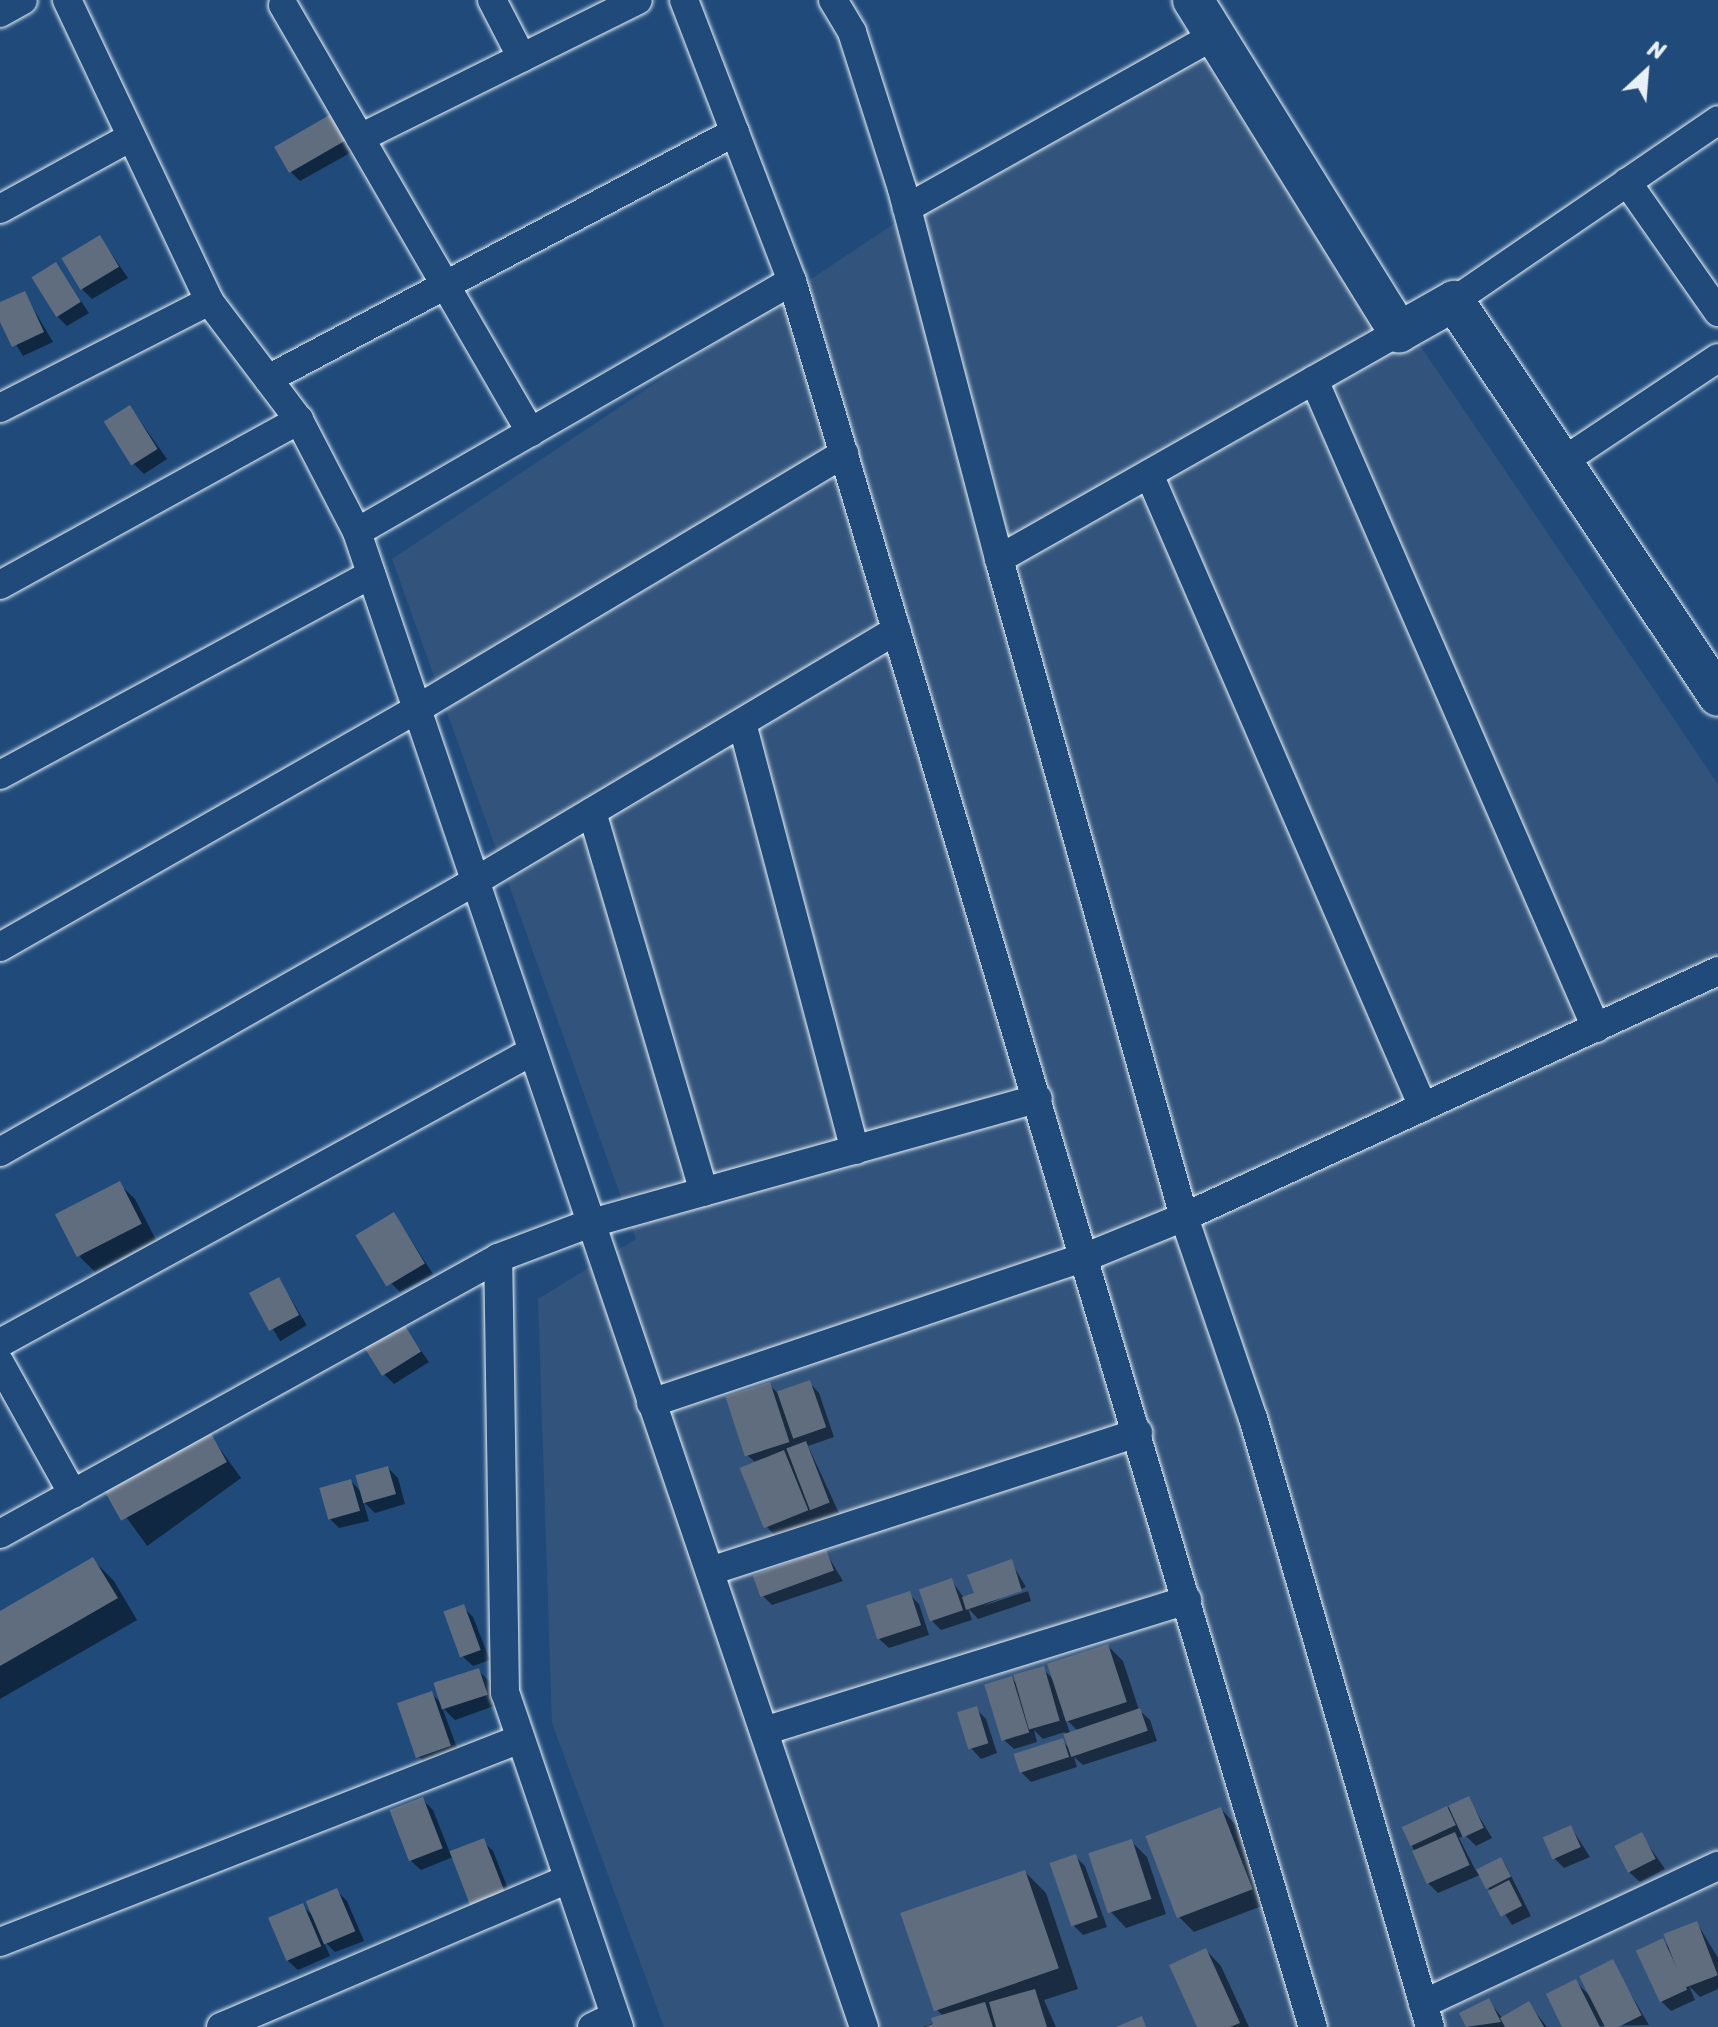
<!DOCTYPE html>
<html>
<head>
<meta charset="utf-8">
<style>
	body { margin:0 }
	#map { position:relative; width:1718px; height:2027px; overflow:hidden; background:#1f4a7a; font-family:Sriracha,sans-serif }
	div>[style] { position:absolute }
	.built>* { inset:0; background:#32547c }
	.shadow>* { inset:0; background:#0007; transform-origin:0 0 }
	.building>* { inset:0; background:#606d7f; transform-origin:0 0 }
	.roads { filter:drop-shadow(0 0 2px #e8f1f8) drop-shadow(0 0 2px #e8f1f8) }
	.street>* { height:28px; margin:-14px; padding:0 14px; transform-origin:14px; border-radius:14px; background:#1f4a7a }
	.secondary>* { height:40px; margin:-20px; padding:0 20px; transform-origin:20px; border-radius:20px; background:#1f4a7a }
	span { translate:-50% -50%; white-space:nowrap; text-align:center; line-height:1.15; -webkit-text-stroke:6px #1f4a7a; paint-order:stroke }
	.north { position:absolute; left:1606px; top:32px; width:80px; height:80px; -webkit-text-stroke:6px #1f4a7a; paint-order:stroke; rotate:26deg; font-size:22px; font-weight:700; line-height:32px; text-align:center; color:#e8f1f8 }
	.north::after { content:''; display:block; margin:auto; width:28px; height:36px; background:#e8f1f8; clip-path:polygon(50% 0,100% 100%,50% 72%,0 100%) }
</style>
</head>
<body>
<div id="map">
	<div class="built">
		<div style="clip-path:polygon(1199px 20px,1718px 784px,1718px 2027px,664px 2027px,552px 1723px,538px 1299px,636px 1239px,392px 559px)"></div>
	</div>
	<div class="shadow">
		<div style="clip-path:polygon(333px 115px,357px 149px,300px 181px,290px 171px)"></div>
		<div style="clip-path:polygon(100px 237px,128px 278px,92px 299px,82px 289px)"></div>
		<div style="clip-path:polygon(56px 264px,89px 313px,67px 326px,57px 316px)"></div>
		<div style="clip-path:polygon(24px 293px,53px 342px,23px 356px,0 318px,0 304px)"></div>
		<div style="clip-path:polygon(130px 407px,167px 459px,144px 474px,134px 464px)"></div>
		<div style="clip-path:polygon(119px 1184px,135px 1199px,156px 1240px,95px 1272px,80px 1257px)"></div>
		<div style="clip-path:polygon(394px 1214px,433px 1274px,400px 1292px,390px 1282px)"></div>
		<div style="left:279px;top:1279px;width:54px;height:31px;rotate:59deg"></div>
		<div style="clip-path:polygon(402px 1324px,429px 1362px,394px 1384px,384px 1374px)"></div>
		<div style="clip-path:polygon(809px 1382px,819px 1393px,834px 1437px,808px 1446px,839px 1513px,781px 1542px,766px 1526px,756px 1463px,747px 1455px,769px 1385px,778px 1393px)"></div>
		<div style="left:207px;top:1431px;width:58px;height:116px;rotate:54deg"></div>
		<div style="clip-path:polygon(388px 1468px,398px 1478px,405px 1504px,375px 1513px,363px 1501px,369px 1521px,339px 1528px,329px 1518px,351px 1481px,362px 1493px)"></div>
		<div style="clip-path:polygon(825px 1551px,843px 1581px,772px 1605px,762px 1595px)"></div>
		<div style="clip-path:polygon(93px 1560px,114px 1581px,137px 1620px,0 1699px,0 1614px)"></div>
		<div style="clip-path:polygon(1011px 1562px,1026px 1587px,983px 1606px,1028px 1591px,1031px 1601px,978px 1619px,968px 1608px,972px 1620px,941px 1630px,931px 1620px,952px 1581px,964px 1598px,976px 1594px)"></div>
		<div style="clip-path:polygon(909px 1594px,919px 1604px,929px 1635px,889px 1648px,878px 1638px)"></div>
		<div style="clip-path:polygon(463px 1607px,473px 1617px,490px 1660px,473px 1666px,462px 1656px)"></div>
		<div style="clip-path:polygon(evenodd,1108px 1646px,1123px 1661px,1139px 1710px,1150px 1720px,1157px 1741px,1083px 1765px,1074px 1757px,1077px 1767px,1031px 1782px,1021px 1772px,1062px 1741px,1070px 1749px,1065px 1732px,1043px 1739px,1034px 1730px,1037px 1742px,1014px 1749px,1003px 1739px,1011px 1678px,1020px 1687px,1043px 1669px,1054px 1680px,1108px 1646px,1065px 1718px,1077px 1730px,1070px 1733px,1065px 1718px)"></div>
		<div style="clip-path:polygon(479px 1671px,489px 1681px,497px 1705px,455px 1720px,442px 1707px,460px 1756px,428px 1766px,418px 1756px,431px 1693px,444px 1706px)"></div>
		<div style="clip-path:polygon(976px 1709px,986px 1719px,997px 1753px,981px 1759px,971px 1748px)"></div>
		<div style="clip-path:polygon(1468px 1798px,1492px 1838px,1476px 1846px,1465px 1835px,1459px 1838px,1476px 1871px,1500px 1860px,1505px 1864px,1531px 1916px,1512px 1925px,1480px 1875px,1438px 1893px,1428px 1883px,1404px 1827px)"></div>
		<div style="clip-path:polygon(423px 1800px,433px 1810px,450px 1853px,483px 1841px,493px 1851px,516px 1909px,453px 1857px,421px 1870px,410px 1860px)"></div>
		<div style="clip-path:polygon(1221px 1809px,1236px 1825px,1267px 1904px,1194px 1932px,1178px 1916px)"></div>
		<div style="clip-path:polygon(1571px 1827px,1590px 1857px,1564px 1868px,1554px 1858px)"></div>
		<div style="clip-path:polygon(1641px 1834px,1665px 1869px,1640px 1882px,1629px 1872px)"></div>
		<div style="clip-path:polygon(1131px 1841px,1147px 1857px,1166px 1914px,1126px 1928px,1111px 1912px)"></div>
		<div style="clip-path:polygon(1075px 1856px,1085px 1866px,1107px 1927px,1083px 1935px,1073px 1925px)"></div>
		<div style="clip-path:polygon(1025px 1872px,1046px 1893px,1078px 1989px,1044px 2000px,1056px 2027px,923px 2027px,946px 2019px,936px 2009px)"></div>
		<div style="clip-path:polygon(337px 1891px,347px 1901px,364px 1941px,335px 1952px,323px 1940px,330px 1956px,298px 1970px,287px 1960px,303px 1906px,315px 1918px)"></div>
		<div style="clip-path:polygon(1697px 1923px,1718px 1958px,1718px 1989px,1700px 1997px,1689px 1986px,1695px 2000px,1671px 2011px,1661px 2001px,1662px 1940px,1673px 1951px)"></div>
		<div style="clip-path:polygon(1206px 1950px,1221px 1966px,1249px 2027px,1199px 2027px)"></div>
		<div style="clip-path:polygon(1612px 1962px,1649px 2025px,1565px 2027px,1575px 1981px,1592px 1998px)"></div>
		<div style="clip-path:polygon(1488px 2000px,1503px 2019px,1529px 2004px,1547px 2027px,1468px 2027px,1461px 2014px)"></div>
	</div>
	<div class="building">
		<div style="left:333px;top:113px;width:30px;height:68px;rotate:60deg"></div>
		<div style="left:100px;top:235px;width:37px;height:45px;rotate:59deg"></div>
		<div style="left:56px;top:262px;width:47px;height:29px;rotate:58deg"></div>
		<div style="clip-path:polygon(25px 291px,44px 332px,12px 347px,0 322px,0 302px)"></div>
		<div style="left:130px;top:405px;width:52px;height:31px;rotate:58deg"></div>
		<div style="left:120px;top:1181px;width:48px;height:73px;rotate:63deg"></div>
		<div style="left:394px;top:1212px;width:60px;height:45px;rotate:59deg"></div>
		<div style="left:279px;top:1277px;width:43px;height:34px;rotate:62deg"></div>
		<div style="left:402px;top:1321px;width:36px;height:46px;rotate:58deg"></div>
		<div style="left:810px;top:1380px;width:50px;height:35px;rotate:71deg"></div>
		<div style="left:770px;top:1382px;width:63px;height:47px;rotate:72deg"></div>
		<div style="left:208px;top:1428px;width:39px;height:121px;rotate:61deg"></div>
		<div style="left:806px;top:1441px;width:66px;height:21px;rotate:69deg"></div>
		<div style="left:784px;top:1450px;width:65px;height:48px;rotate:68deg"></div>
		<div style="left:388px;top:1466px;width:29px;height:34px;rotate:74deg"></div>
		<div style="left:351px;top:1479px;width:33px;height:33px;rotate:74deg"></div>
		<div style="left:826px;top:1549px;width:23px;height:78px;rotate:70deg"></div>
		<div style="clip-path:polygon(93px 1557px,118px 1598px,0 1666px,0 1611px)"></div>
		<div style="clip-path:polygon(1012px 1559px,1022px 1591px,966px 1610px,962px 1597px,974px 1593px,967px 1575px)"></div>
		<div style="left:952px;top:1578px;width:34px;height:35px;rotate:71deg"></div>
		<div style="left:910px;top:1591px;width:36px;height:46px;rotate:72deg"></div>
		<div style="left:464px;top:1604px;width:49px;height:22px;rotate:70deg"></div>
		<div style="left:1108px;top:1644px;width:61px;height:64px;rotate:72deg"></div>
		<div style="left:1044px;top:1666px;width:57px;height:32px;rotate:74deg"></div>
		<div style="left:479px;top:1668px;width:28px;height:48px;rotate:72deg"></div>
		<div style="left:1012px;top:1676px;width:59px;height:29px;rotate:73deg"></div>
		<div style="left:432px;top:1691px;width:58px;height:37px;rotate:71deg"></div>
		<div style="left:977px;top:1706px;width:39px;height:21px;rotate:73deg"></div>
		<div style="left:1140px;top:1708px;width:24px;height:81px;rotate:71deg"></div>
		<div style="left:1063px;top:1738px;width:20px;height:52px;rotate:72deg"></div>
		<div style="left:1469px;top:1796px;width:35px;height:23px;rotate:65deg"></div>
		<div style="left:423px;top:1797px;width:55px;height:36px;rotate:69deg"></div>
		<div style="left:1447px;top:1806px;width:21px;height:50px;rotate:65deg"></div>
		<div style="left:1221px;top:1807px;width:88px;height:81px;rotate:69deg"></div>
		<div style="left:1571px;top:1825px;width:24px;height:31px;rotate:66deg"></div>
		<div style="left:1455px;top:1832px;width:36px;height:47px;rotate:66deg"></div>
		<div style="left:1642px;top:1832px;width:30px;height:31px;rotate:63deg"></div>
		<div style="left:484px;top:1838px;width:64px;height:37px;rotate:69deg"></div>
		<div style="left:1132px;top:1839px;width:63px;height:46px;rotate:72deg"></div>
		<div style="left:1076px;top:1854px;width:67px;height:28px;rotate:71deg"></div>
		<div style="left:1501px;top:1857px;width:22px;height:28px;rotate:63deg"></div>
		<div style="left:1025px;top:1870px;width:104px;height:132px;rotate:71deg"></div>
		<div style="left:1509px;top:1880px;width:29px;height:24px;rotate:63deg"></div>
		<div style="left:337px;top:1888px;width:47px;height:34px;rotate:67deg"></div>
		<div style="left:303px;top:1903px;width:47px;height:38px;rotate:67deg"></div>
		<div style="left:1697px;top:1921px;width:58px;height:36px;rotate:69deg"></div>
		<div style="left:1663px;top:1938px;width:57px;height:30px;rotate:65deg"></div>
		<div style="clip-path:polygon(1206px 1948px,1240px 2023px,1230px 2027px,1197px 2027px,1169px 1965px)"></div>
		<div style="left:1613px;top:1959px;width:63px;height:38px;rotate:63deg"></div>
		<div style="clip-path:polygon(1576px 1979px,1600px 2027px,1562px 2027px,1546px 1994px)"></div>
		<div style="clip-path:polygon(1035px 1989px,1047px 2027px,996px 2027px,989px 2002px)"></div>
		<div style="clip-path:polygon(1489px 1998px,1501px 2022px,1466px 2027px,1459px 2013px)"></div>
		<div style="clip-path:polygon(1529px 2001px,1544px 2027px,1505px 2027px,1500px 2018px)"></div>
		<div style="clip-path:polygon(985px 2002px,993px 2027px,925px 2027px,933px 2024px,931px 2018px)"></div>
		<div style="clip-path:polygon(1142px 2016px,1146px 2027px,1116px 2027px)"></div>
	</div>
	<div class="roads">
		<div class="street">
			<div style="left:67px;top:0;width:333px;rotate:64.7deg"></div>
			<div style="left:209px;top:301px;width:149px;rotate:52.9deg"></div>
			<div style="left:492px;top:0;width:65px;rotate:62.7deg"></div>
			<div style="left:684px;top:0;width:301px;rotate:69deg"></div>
			<div style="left:792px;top:281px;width:1822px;rotate:73.39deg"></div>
			<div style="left:833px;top:0;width:37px;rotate:59deg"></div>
			<div style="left:852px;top:32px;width:165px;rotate:72.3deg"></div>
			<div style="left:902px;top:189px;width:383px;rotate:75.3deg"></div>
			<div style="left:999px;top:559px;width:684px;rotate:74.3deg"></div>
			<div style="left:1184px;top:1217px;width:213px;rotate:71.1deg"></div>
			<div style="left:1253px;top:1418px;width:634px;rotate:73.79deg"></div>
			<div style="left:283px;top:5px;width:494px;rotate:59.9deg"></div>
			<div style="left:0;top:13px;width:26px;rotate:-29deg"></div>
			<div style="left:360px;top:138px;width:310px;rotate:-26.4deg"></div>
			<div style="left:1627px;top:182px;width:159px;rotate:55deg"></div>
			<div style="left:907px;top:208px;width:350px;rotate:-29.3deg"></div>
			<div style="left:0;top:209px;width:147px;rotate:-28.8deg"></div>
			<div style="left:792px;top:281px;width:502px;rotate:150.01deg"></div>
			<div style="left:357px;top:532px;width:1579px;rotate:71.27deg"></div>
			<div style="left:1454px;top:301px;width:320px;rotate:-34.4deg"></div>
			<div style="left:268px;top:379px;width:528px;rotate:-27.87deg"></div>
			<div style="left:1314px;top:380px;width:707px;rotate:66.48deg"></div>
			<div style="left:0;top:408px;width:235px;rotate:-27.1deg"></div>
			<div style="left:1562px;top:462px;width:187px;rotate:-33.7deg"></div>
			<div style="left:1149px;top:474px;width:690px;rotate:66.59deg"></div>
			<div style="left:999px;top:559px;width:460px;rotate:-29.6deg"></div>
			<div style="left:0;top:585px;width:342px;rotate:-28.9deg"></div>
			<div style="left:299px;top:420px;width:126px;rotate:62.6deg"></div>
			<div style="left:742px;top:723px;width:442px;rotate:75.2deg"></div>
			<div style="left:0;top:775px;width:422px;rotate:-28.4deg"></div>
			<div style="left:592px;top:812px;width:396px;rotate:73.6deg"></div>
			<div style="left:0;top:947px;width:480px;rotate:-29.7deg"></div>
			<div style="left:417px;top:709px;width:498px;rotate:-30.9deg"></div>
			<div style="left:0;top:1152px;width:546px;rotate:-29.67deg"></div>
			<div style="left:474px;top:882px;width:492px;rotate:-30.8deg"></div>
			<div style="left:0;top:1343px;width:606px;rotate:-28.72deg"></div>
			<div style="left:0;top:1363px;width:150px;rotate:60.9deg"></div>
			<div style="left:651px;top:1403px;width:459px;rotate:-18.6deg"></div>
			<div style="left:1086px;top:1257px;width:106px;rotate:-22.2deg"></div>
			<div style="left:1184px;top:1217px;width:588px;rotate:-24.73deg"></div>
			<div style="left:0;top:1534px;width:569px;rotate:-29deg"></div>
			<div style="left:710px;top:1571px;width:450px;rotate:-17.9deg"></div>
			<div style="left:764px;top:1731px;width:443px;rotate:-17.2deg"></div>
			<div style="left:0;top:1942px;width:558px;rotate:-21.32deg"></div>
			<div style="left:1423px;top:2004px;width:326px;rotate:-25.1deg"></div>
			<div style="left:221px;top:2027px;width:375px;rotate:-23.1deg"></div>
			<div style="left:592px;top:2027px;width:25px;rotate:-26deg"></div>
			<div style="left:619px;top:2027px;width:353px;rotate:-108.8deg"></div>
			<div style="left:505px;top:1693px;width:435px;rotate:-90.9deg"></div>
			<div style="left:498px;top:1258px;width:96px;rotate:-20.7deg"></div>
			<div style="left:588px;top:1224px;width:467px;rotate:-15.6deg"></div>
		</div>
		<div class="secondary">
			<div style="left:1193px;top:0;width:391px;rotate:58.2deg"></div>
			<div style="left:1399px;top:332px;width:63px;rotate:-29.4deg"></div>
			<div style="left:1454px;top:301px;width:475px;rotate:56.2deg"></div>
		</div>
	</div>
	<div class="north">N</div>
</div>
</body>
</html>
